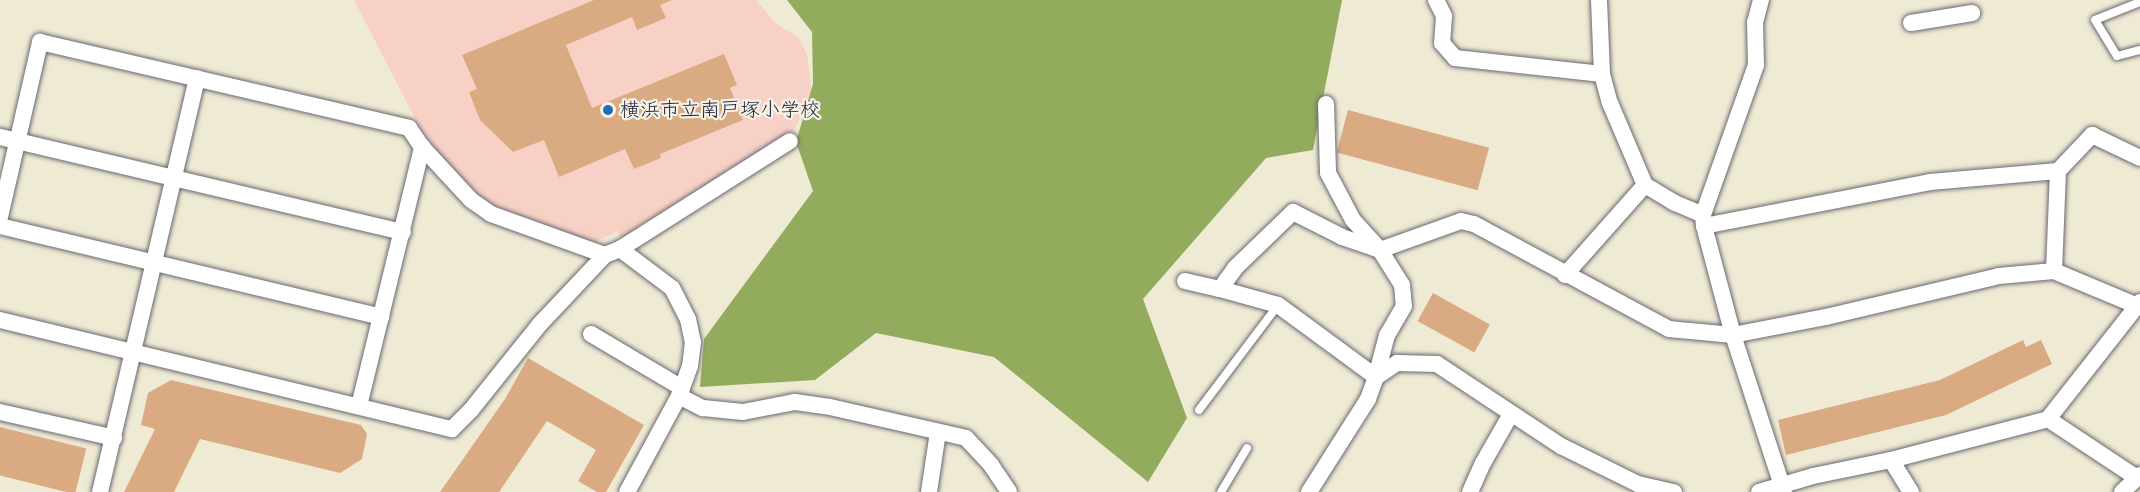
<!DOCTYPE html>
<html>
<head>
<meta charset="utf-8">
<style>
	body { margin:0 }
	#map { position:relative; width:2140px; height:492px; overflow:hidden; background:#efead4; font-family:"Architects Daughter","Klee One",sans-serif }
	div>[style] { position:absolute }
	.built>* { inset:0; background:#f7d1c6 }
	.forest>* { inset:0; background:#93ab5c }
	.building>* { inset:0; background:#daab83; transform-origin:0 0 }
	.roads { filter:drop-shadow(0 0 2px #6a6871) drop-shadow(0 0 2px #6a6871) }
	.service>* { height:8px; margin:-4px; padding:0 4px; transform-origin:4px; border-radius:4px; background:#fff }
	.minor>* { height:16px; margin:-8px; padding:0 8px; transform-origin:8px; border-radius:8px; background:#fff }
	.dots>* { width:16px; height:16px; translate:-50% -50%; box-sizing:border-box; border:3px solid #f7f3e8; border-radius:50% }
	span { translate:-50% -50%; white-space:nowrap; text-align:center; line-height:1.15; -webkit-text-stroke:4.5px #f7f3e8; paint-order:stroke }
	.poi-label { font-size:20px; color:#22223b }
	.left { translate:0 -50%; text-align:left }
</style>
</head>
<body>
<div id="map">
	<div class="built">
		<div style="clip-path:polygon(354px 0,756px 0,775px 23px,798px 37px,807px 54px,812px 95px,791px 136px,622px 239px,617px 231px,592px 244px,485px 206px,446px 164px,419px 126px)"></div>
	</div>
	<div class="forest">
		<div style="clip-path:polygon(787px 0,1342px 0,1313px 150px,1266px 158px,1143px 299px,1187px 418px,1148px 482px,994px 357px,876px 333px,815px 380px,700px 387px,704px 339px,813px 191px,796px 142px,813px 84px,812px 32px)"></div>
	</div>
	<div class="building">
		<div style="clip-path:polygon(594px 0,672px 0,660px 5px,666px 18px,637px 30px,632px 17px,566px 45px,592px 108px,724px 54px,737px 85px,730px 88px,743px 120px,660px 154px,661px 158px,634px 169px,625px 149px,559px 177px,544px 140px,513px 152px,480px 120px,469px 92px,477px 89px,462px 55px)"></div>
		<div style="left:1348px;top:110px;width:146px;height:44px;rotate:15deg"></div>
		<div style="left:1433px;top:293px;width:65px;height:32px;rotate:29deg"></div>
		<div style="clip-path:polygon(2023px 340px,2026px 347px,2041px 340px,2052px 364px,1946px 415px,1786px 455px,1778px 420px,1940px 380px)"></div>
		<div style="clip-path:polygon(528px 358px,644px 425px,606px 492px,597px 492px,578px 481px,596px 450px,547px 421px,499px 492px,440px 492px,505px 399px)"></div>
		<div style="clip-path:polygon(171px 380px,361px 425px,367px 434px,362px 459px,340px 473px,200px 439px,174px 492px,124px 492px,155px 429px,141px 425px,148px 393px)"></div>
		<div style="left:0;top:427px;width:89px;height:47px;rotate:14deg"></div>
	</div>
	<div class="roads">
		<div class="service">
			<div style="left:2140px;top:2px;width:48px;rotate:158.2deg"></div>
			<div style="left:2095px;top:20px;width:42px;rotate:58.6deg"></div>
			<div style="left:2117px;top:56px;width:24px;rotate:-15deg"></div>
			<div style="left:1199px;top:410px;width:131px;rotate:-53deg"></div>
			<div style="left:1221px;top:492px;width:51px;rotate:-59.4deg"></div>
		</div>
		<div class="minor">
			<div style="left:1436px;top:0;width:18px;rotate:63deg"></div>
			<div style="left:1444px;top:16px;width:27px;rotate:94deg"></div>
			<div style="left:1442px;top:43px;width:20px;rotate:49deg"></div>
			<div style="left:1455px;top:58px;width:148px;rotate:6.2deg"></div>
			<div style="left:1599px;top:0;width:74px;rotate:87.7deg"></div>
			<div style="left:1602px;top:74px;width:30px;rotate:75deg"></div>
			<div style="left:1610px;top:103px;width:89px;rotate:66.9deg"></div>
			<div style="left:1645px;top:185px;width:35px;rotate:31deg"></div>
			<div style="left:1675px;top:203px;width:30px;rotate:23deg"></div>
			<div style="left:1761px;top:0;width:23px;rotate:105deg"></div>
			<div style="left:1755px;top:22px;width:43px;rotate:88.7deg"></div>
			<div style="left:1756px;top:65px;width:159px;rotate:109.5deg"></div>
			<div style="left:1703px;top:215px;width:11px;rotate:85deg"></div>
			<div style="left:1704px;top:226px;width:113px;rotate:75.1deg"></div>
			<div style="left:1733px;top:335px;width:165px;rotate:72deg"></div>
			<div style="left:1911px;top:23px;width:62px;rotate:-9.3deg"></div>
			<div style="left:1326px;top:104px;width:69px;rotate:88.3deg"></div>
			<div style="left:1328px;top:173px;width:53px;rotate:62deg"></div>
			<div style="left:1353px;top:220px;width:40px;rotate:48deg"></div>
			<div style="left:1380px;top:250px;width:41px;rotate:57.8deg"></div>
			<div style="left:1402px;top:285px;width:21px;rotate:85deg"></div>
			<div style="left:1404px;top:306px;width:34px;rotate:120deg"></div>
			<div style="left:1387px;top:335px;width:43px;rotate:104.7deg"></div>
			<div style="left:1376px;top:377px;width:122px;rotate:-143.7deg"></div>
			<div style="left:1278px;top:305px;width:60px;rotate:-164.6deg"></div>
			<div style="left:1220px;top:289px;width:26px;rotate:-54deg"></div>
			<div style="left:1235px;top:268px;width:81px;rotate:-44deg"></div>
			<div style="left:1293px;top:212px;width:55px;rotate:27deg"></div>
			<div style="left:1342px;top:237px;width:40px;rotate:18.9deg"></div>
			<div style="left:1380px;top:250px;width:86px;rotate:-19.7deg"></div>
			<div style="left:1461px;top:221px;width:13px;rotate:13deg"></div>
			<div style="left:1474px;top:224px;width:221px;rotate:28.3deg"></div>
			<div style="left:1669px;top:329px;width:64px;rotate:5.4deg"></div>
			<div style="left:1733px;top:335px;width:95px;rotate:-11deg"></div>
			<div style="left:1826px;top:317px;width:178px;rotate:-13.3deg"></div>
			<div style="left:1999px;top:276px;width:55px;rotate:-5.2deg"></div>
			<div style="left:2054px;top:271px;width:93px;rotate:22.7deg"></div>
			<div style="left:0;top:137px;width:414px;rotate:13.3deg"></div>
			<div style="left:0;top:217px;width:180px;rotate:-77.1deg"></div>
			<div style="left:40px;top:42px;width:379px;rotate:13.1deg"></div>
			<div style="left:409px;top:128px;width:23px;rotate:56deg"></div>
			<div style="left:422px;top:147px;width:72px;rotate:47.2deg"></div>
			<div style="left:471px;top:200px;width:24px;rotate:35deg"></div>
			<div style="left:491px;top:214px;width:121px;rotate:19.8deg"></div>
			<div style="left:0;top:226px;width:392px;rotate:13.4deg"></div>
			<div style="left:1704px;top:226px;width:230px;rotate:-11deg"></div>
			<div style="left:1930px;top:182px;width:128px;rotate:-4.9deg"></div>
			<div style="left:620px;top:249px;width:65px;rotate:36.9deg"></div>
			<div style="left:672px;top:288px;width:35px;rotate:63deg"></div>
			<div style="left:688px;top:319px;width:24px;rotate:78deg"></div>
			<div style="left:693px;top:342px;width:24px;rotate:97deg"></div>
			<div style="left:690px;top:366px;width:32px;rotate:110deg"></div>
			<div style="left:679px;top:396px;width:109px;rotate:118.4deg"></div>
			<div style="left:2054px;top:271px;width:100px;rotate:-87.7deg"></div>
			<div style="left:2058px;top:171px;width:50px;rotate:-46.6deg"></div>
			<div style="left:2092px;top:135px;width:53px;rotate:25.6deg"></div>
			<div style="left:1565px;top:275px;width:120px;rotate:-48.4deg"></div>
			<div style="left:1185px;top:281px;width:36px;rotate:13deg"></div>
			<div style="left:0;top:320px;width:465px;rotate:13.6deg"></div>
			<div style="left:452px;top:429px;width:27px;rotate:-45deg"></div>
			<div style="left:471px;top:410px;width:110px;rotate:-51.3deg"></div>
			<div style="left:540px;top:324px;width:95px;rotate:-46.7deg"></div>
			<div style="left:605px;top:255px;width:16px;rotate:-22deg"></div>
			<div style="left:620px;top:249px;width:201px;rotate:-32.4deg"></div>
			<div style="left:591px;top:334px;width:106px;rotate:30.7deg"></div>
			<div style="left:679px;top:396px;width:27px;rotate:27deg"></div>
			<div style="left:703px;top:408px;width:40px;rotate:5.7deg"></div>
			<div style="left:743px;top:412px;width:53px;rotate:-10.9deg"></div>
			<div style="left:795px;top:402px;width:35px;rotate:8deg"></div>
			<div style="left:830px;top:407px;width:139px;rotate:12.8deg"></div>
			<div style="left:966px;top:438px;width:37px;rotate:47deg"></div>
			<div style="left:991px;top:465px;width:32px;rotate:56deg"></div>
			<div style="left:359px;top:406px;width:267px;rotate:-76.3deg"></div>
			<div style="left:0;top:412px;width:117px;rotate:12.8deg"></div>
			<div style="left:2048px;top:419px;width:149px;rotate:-51.8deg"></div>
			<div style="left:1891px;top:460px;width:38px;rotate:58deg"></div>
			<div style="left:100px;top:492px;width:425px;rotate:-76.8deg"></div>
			<div style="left:929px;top:492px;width:61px;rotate:-81.5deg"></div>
			<div style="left:1309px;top:492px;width:110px;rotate:-57.6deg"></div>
			<div style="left:1368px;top:399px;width:23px;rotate:-70deg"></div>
			<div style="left:1376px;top:377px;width:25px;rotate:-34deg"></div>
			<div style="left:1397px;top:363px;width:40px;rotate:1.4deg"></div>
			<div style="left:1437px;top:364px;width:149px;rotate:33.5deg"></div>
			<div style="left:1561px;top:446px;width:86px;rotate:26.3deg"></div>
			<div style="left:1638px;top:484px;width:37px;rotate:13deg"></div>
			<div style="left:1470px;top:492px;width:32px;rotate:-66deg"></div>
			<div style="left:1483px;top:463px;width:56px;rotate:-60.3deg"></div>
			<div style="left:1759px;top:492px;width:56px;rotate:-16.5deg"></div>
			<div style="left:1813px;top:476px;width:80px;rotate:-11.6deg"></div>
			<div style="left:1891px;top:460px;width:162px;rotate:-14.6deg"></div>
			<div style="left:2048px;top:419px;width:107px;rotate:33.5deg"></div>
			<div style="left:2122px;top:492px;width:25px;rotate:-43deg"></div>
		</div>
	</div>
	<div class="dots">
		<div style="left:608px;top:110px;background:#1f6fb2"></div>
	</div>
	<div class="poi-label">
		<span class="left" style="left:620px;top:110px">横浜市立南戸塚小学校</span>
	</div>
</div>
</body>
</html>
